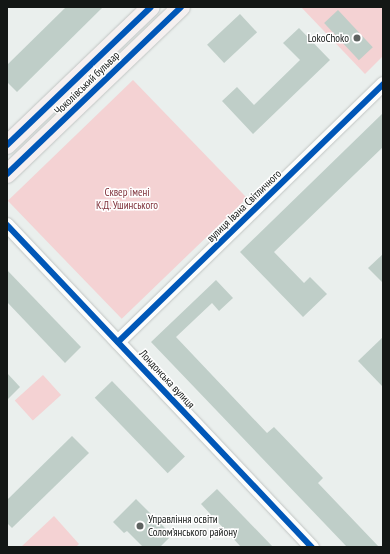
<!DOCTYPE html>
<html>
<head>
<meta charset="utf-8">
<style>
	body { margin:0 }
	#map { position:relative; width:390px; height:554px; overflow:hidden; background:#eaefed; font-family:"PT Sans Narrow",sans-serif }
	div>[style] { position:absolute }
	.green>* { inset:0; background:#f4d2d3; transform-origin:0 0 }
	.building>* { inset:0; background:#bfcec8; transform-origin:0 0 }
	.roads { filter:drop-shadow(0 0 1px #c1c5c3) drop-shadow(0 0 1px #c1c5c3) }
	.minor>* { height:14px; margin:-7px; padding:0 7px; transform-origin:7px; border-radius:7px; background:#fcfdfc }
	.major>* { height:18px; margin:-9px; padding:0 9px; transform-origin:9px; border-radius:9px; background:#f5f0f0 }
	.cycleway>* { height:6px; margin:-3px; padding:0 3px; transform-origin:3px; border-radius:3px; background:#0057b8 }
	.dots>* { width:11px; height:11px; translate:-50% -50%; box-sizing:border-box; border:2px solid #fff; border-radius:50% }
	span { translate:-50% -50%; white-space:nowrap; text-align:center; line-height:1.15; -webkit-text-stroke:3px #fff; paint-order:stroke }
	.poi-label { font-size:11px; color:#131715 }
	.right { translate:-100% -50%; text-align:right }
	.left { translate:0 -50%; text-align:left }
	.street-label { font-size:11px; color:#131715 }
	.park-label { font-size:11px; color:#7f323b }
	.frame { position:absolute; inset:0; border:8px solid #131715; pointer-events:none }
</style>
</head>
<body>
<div id="map">
	<div class="green">
		<div style="clip-path:polygon(301px 7px,383px 7px,383px 56px,365px 74px)"></div>
		<div style="left:133px;top:80px;width:164px;height:174px;rotate:46deg"></div>
		<div style="left:43px;top:375px;width:27px;height:38px;rotate:48deg"></div>
		<div style="clip-path:polygon(54px 516px,79px 544px,76px 547px,21px 547px)"></div>
	</div>
	<div class="building">
		<div style="clip-path:polygon(66px 7px,103px 7px,17px 92px,7px 82px,7px 65px)"></div>
		<div style="left:338px;top:10px;width:51px;height:19px;rotate:47deg"></div>
		<div style="left:240px;top:14px;width:25px;height:45px;rotate:47deg"></div>
		<div style="clip-path:polygon(299px 28px,330px 60px,253px 134px,222px 101px,237px 87px,254px 105px,300px 60px,283px 43px)"></div>
		<div style="clip-path:polygon(383px 113px,383px 147px,274px 252px,304px 283px,310px 277px,327px 294px,303px 317px,240px 252px)"></div>
		<div style="clip-path:polygon(383px 254px,383px 283px,368px 268px)"></div>
		<div style="clip-path:polygon(7px 270px,81px 347px,65px 363px,7px 302px)"></div>
		<div style="clip-path:polygon(216px 280px,233px 298px,219px 311px,212px 303px,176px 337px,267px 433px,274px 427px,323px 478px,318px 483px,379px 547px,347px 547px,151px 342px)"></div>
		<div style="clip-path:polygon(383px 337px,383px 387px,358px 361px)"></div>
		<div style="clip-path:polygon(7px 373px,20px 387px,7px 400px)"></div>
		<div style="left:112px;top:381px;width:105px;height:24px;rotate:46deg"></div>
		<div style="clip-path:polygon(72px 436px,89px 453px,12px 528px,7px 523px,7px 500px)"></div>
		<div style="clip-path:polygon(217px 489px,273px 547px,241px 547px,214px 518px,201px 504px)"></div>
		<div style="clip-path:polygon(136px 499px,172px 535px,160px 547px,143px 547px,127px 531px,124px 533px,113px 522px)"></div>
	</div>
	<div class="roads">
		<div class="minor">
			<div style="left:7px;top:225px;width:444px;rotate:46.6deg"></div>
			<div style="left:118px;top:342px;width:370px;rotate:-44.2deg"></div>
		</div>
		<div class="major">
			<div style="left:7px;top:145px;width:199px;rotate:-43.8deg"></div>
			<div style="left:7px;top:174px;width:241px;rotate:-43.8deg"></div>
		</div>
	</div>
	<div class="cycleway">
		<div style="left:7px;top:145px;width:199px;rotate:-43.8deg"></div>
		<div style="left:7px;top:174px;width:241px;rotate:-43.8deg"></div>
		<div style="left:7px;top:225px;width:444px;rotate:46.6deg"></div>
		<div style="left:118px;top:342px;width:370px;rotate:-44.2deg"></div>
	</div>
	<div class="dots">
		<div style="left:357px;top:38px;background:#5e6361"></div>
		<div style="left:140px;top:526px;background:#5e6361"></div>
	</div>
	<div class="poi-label">
		<span class="right" style="left:349px;top:38px">LokoChoko</span>
		<span class="left" style="left:148px;top:526px">Управління освіти<br>Солом’янського району</span>
	</div>
	<div class="street-label">
		<span style="left:87px;top:83px;rotate:-44deg">Чоколівський бульвар</span>
		<span style="left:244px;top:206px;rotate:-44deg">вулиця Івана Світличного</span>
		<span style="left:167px;top:379px;rotate:47deg">Лондонська вулиця</span>
	</div>
	<div class="park-label">
		<span style="left:127px;top:199px">Сквер імені<br>К.Д. Ушинського</span>
	</div>
	<div class="frame"></div>
</div>
</body>
</html>
